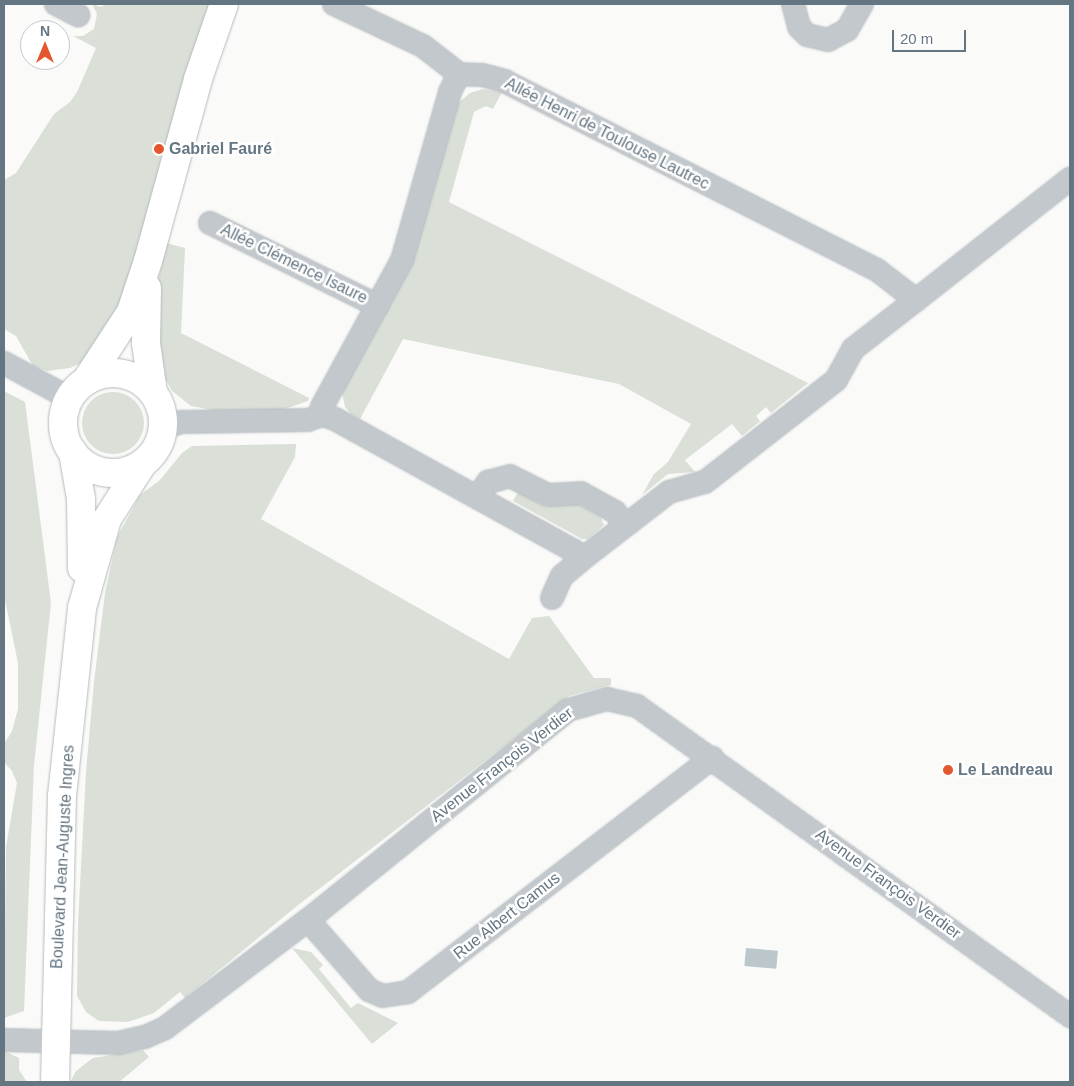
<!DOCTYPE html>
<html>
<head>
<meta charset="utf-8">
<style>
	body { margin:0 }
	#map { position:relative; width:1074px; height:1086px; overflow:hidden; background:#fafaf8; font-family:Helvetica,sans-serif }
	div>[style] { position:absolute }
	.green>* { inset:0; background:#dadfd7 }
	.round { border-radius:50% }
	.water>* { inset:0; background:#bbc7cb; transform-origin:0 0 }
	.roads { filter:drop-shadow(0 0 1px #b3babf) drop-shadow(0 0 1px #b3babf) }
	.street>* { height:22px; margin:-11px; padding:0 11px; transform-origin:11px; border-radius:11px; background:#c3c8cc }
	.secondary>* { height:28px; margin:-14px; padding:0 14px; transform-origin:14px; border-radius:14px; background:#fff }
	.secondary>.ring { margin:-14px; padding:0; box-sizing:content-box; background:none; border:28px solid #fff; border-radius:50% }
	.dots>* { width:14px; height:14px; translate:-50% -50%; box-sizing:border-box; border:2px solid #fff; border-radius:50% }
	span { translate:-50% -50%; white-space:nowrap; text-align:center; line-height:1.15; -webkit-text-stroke:5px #fff; paint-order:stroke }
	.street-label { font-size:16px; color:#657683 }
	.poi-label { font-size:16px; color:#657683; font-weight:700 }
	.left { translate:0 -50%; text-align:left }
	.frame { position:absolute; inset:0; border:5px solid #657683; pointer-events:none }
	.north { position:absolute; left:20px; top:20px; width:50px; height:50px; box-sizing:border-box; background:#fff; border:1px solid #c1c8cd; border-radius:50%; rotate:0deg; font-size:14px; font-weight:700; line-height:20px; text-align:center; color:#657683 }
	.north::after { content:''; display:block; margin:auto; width:18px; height:22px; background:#e4572e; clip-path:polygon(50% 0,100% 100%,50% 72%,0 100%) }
	.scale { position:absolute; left:892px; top:30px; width:74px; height:22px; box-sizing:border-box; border:2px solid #657683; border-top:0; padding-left:6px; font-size:15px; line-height:18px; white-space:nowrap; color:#657683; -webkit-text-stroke:4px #fff; paint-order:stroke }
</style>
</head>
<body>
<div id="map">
	<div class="green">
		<div style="clip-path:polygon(92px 4px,101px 7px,106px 4px,210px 4px,161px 160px,126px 296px,87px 360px,70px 368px,47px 371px,33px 366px,16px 336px,4px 329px,4px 180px,16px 173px,54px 114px,70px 102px,77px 92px,96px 48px,73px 36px,83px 36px,94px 29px,97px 14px)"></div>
		<div style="clip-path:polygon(483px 89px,502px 92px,493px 109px,486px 106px,474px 112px,449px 202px,808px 383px,771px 413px,766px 407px,756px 416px,760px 421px,742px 436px,732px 424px,685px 460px,695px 472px,668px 474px,642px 495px,654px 474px,668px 462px,691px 424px,619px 384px,403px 339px,360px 419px,351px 414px,345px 407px,342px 393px,458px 103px,470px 93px)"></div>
		<div style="clip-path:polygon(166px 243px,185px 248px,181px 333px,309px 398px,308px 401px,282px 410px,217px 411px,191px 406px,172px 391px,160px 369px,155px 295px)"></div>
		<div style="clip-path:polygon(4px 391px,25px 402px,51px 603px,34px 765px,24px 1011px,4px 1018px,6px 847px,17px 783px,12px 771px,4px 762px,4px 744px,12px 731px,18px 709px,18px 663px,4px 595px)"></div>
		<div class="round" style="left:82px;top:392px;width:62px;height:62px"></div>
		<div style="clip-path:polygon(296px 444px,295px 457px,261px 519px,509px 659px,532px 618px,549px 616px,594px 678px,611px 678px,611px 685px,569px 696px,297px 906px,185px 998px,180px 992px,154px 1013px,128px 1022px,99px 1021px,86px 1012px,77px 996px,78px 923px,86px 772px,94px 682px,105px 593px,117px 537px,140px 495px,160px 480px,182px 453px,192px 446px)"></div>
		<div style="clip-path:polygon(518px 492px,545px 507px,575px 503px,601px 518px,604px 525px,588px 539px,582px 539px,513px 501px)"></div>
		<div style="clip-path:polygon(292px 948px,311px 952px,323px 965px,319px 969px,351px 1008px,358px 1003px,398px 1023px,372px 1044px)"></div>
		<div style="clip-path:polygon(143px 1050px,149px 1057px,119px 1082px,70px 1082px,76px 1071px,93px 1058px)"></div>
		<div style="clip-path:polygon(4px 1051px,19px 1058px,19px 1070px,27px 1082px,4px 1082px)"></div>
	</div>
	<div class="water">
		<div style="left:746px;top:948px;width:32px;height:18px;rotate:5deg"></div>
	</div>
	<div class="roads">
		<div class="street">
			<div style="left:56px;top:4px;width:25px;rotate:27deg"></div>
			<div style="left:334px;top:4px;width:98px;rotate:25.3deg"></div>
			<div style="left:423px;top:46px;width:46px;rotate:37.9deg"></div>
			<div style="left:793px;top:4px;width:24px;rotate:75deg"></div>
			<div style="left:799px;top:27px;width:11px;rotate:45deg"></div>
			<div style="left:807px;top:35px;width:22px;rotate:13deg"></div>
			<div style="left:828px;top:40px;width:21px;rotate:-28deg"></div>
			<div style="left:847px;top:30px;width:30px;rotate:-60deg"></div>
			<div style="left:210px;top:223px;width:187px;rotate:26.3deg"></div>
			<div style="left:916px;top:300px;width:196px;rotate:-38.2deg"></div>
			<div style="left:4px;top:363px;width:74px;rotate:28.3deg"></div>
			<div style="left:163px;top:428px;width:20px;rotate:-18deg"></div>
			<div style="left:182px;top:422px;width:126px;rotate:-0.9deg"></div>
			<div style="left:308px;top:420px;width:15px;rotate:-20deg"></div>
			<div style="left:322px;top:415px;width:14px;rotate:17deg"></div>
			<div style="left:335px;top:419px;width:273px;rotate:28.9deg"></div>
			<div style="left:574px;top:551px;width:11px;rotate:45deg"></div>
			<div style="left:582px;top:559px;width:110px;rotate:-37.6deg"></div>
			<div style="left:669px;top:492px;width:37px;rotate:-16deg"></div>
			<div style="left:705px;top:482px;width:166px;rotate:-37.9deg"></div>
			<div style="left:836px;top:380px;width:35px;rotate:-61deg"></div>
			<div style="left:853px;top:349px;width:80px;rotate:-37.9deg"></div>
			<div style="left:916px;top:300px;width:49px;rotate:-142.4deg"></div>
			<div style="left:877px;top:270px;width:417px;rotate:-153.1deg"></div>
			<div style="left:505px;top:81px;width:24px;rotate:-165deg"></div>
			<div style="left:482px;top:75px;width:23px;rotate:-178deg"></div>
			<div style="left:459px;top:74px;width:20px;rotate:117deg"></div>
			<div style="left:450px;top:92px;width:175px;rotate:105.9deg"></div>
			<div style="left:402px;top:260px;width:167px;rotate:118.6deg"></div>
			<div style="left:322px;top:407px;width:8px;rotate:90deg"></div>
			<div style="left:477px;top:497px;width:19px;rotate:-54deg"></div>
			<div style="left:488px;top:482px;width:23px;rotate:-15deg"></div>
			<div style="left:510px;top:476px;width:42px;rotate:26.6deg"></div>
			<div style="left:548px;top:495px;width:33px;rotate:-3deg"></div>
			<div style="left:581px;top:493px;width:39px;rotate:29deg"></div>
			<div style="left:615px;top:512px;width:17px;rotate:50deg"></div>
			<div style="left:552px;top:598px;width:24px;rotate:-66deg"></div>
			<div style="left:562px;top:576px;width:26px;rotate:-40deg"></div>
			<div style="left:308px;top:920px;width:93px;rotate:48.9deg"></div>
			<div style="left:369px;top:990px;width:15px;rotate:23deg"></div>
			<div style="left:383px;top:996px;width:25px;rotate:-9deg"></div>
			<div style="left:408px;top:992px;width:384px;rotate:-37.6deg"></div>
			<div style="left:4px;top:1040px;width:114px;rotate:1.5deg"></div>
			<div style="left:118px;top:1043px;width:28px;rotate:-13deg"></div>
			<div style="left:145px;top:1037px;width:22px;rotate:-24deg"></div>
			<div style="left:165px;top:1028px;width:179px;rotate:-37.1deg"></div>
			<div style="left:308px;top:920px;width:334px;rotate:-38.9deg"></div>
			<div style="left:568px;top:710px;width:41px;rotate:-15.8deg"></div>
			<div style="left:607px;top:699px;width:31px;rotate:13deg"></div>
			<div style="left:637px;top:706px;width:533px;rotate:35.6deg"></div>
		</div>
		<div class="secondary">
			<div style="left:147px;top:288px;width:55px;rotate:91deg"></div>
			<div style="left:146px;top:343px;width:50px;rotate:82deg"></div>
			<div class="ring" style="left:63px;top:373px;width:72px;height:72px"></div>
			<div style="left:86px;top:381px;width:82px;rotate:-56.9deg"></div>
			<div style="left:131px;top:312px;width:54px;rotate:-71.6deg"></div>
			<div style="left:148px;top:261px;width:189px;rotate:-74.6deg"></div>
			<div style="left:198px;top:79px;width:79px;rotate:-70.9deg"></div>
			<div style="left:73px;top:452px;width:48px;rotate:80.3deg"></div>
			<div style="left:81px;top:499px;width:69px;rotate:89.2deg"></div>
			<div style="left:55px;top:1082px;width:286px;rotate:-88.6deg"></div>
			<div style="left:62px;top:796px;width:189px;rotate:-83.9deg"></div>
			<div style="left:82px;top:608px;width:92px;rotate:-74.3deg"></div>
			<div style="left:107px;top:519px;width:67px;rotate:-57.3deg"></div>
		</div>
	</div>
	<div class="dots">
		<div style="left:159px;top:149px;background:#e4572e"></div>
		<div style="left:948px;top:770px;background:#e4572e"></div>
	</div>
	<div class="street-label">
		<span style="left:607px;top:134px;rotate:27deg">Allée Henri de Toulouse Lautrec</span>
		<span style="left:294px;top:264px;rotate:26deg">Allée Clémence Isaure</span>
		<span style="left:502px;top:765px;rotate:-38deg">Avenue François Verdier</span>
		<span style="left:63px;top:857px;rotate:-87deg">Boulevard Jean-Auguste Ingres</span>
		<span style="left:888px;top:884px;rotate:36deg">Avenue François Verdier</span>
		<span style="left:507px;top:916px;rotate:-38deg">Rue Albert Camus</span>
	</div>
	<div class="poi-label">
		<span class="left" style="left:169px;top:149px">Gabriel Fauré</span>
		<span class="left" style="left:958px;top:770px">Le Landreau</span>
	</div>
	<div class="frame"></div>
	<div class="north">N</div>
	<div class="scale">20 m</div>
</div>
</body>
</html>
